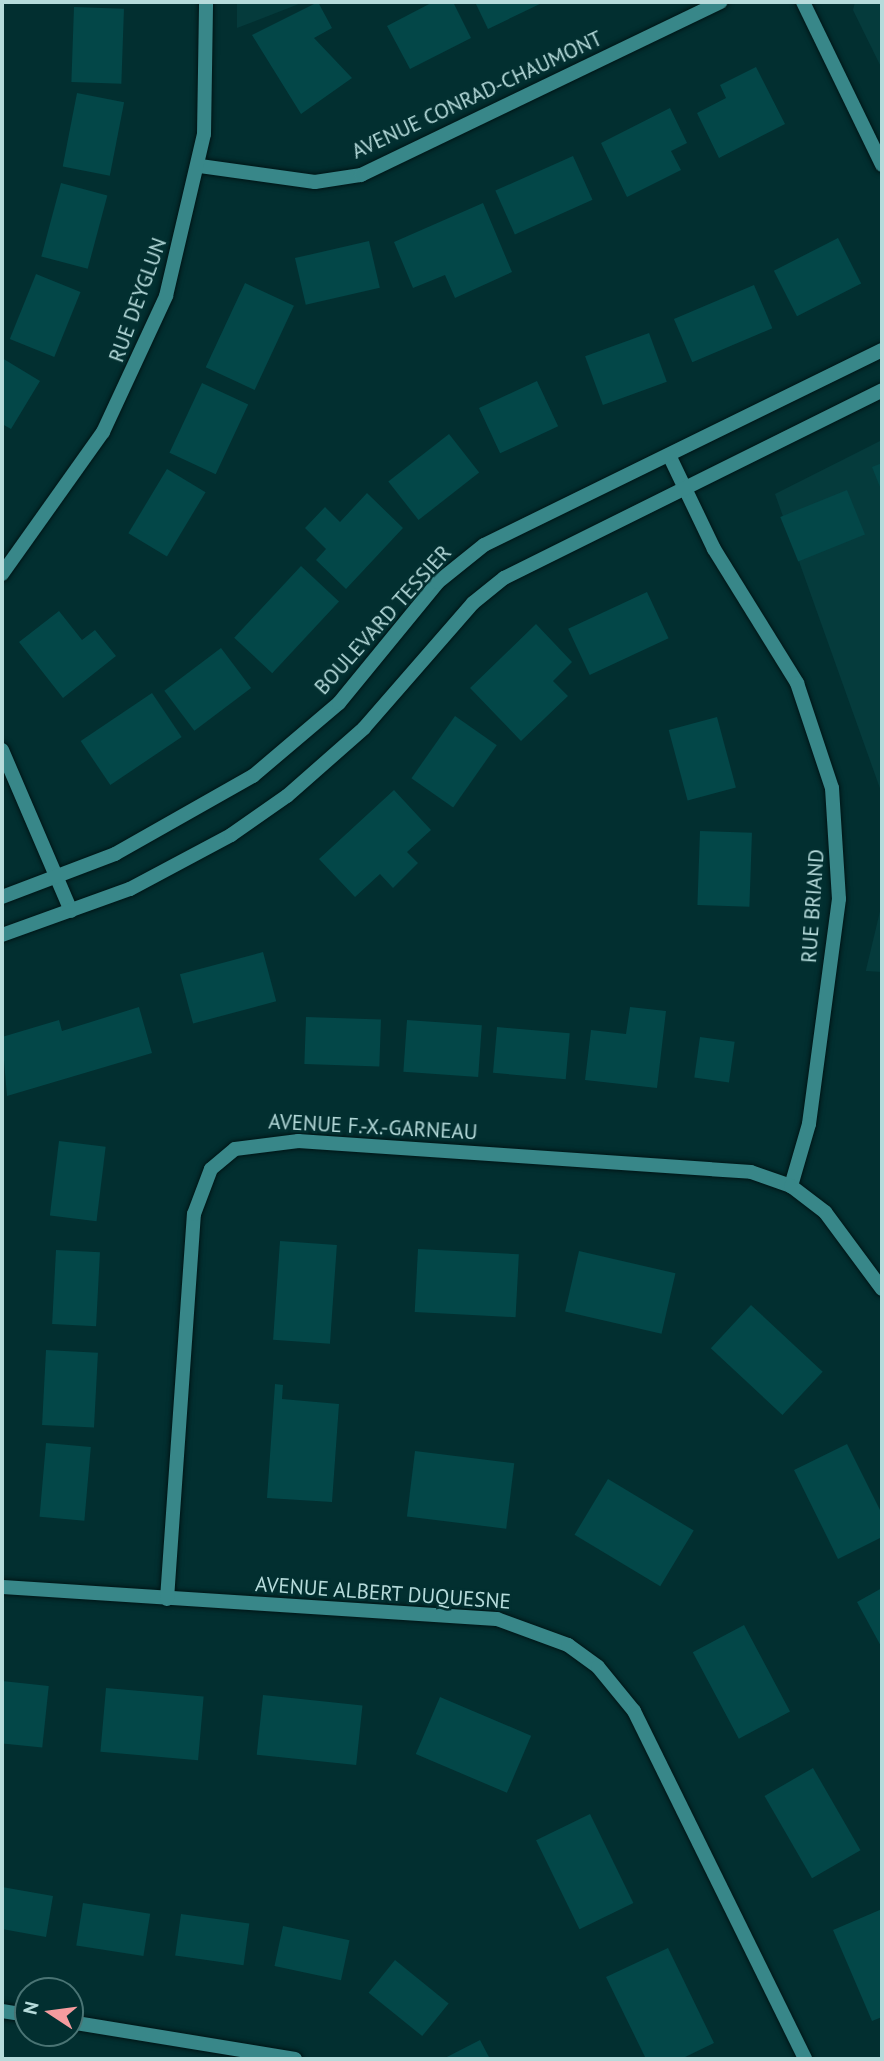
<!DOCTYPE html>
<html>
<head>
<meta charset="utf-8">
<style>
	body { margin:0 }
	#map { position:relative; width:884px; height:2061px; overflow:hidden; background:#022f30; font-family:"PT Sans",sans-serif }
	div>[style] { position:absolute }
	.built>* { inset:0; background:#053b3c }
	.building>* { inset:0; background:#034748; transform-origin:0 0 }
	.roads { filter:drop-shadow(0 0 2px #001516) drop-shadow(0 0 2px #001516) }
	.minor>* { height:14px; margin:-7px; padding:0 7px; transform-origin:7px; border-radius:7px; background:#388789 }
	span { translate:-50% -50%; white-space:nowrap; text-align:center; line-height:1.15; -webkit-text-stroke:5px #022f30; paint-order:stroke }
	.street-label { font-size:21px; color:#b6dbdb }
	.frame { position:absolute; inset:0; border:4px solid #b6dbdb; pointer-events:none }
	.north { position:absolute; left:14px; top:1977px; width:70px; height:70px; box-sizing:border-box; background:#022f30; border:2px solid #4a7474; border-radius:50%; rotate:283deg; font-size:19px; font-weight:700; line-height:28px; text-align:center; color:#b6dbdb }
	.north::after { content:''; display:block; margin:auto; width:24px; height:32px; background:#f59b9e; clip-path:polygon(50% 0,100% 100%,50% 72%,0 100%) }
</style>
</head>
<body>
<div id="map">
	<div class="built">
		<div style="clip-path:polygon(237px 2px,304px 2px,237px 28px)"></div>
		<div style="clip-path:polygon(855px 2px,882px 2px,882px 69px,853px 10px)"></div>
		<div style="clip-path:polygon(882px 440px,882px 794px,775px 494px)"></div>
		<div style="clip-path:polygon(882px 903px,882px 972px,866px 971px,866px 970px)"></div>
	</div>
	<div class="building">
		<div style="clip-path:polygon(318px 2px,332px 28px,314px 38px,352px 78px,301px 114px,252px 35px)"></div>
		<div style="clip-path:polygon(433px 2px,453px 2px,471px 38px,410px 69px,387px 26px)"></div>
		<div style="clip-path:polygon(475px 2px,544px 2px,488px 29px)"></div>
		<div style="left:74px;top:7px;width:50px;height:75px;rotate:2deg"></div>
		<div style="clip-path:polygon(756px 67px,785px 124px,719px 158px,697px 113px,726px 98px,720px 85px)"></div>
		<div style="left:77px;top:93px;width:48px;height:75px;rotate:11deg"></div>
		<div style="clip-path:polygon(670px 108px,687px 143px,671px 151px,681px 170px,627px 197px,601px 143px)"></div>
		<div style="left:573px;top:156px;width:48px;height:85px;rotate:66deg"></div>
		<div style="left:61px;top:183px;width:48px;height:76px;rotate:15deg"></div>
		<div style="clip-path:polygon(483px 203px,512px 272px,455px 298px,445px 275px,413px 288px,394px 242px)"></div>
		<div style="left:838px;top:238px;width:51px;height:72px;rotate:63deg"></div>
		<div style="left:369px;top:241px;width:48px;height:76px;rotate:77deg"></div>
		<div style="left:36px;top:274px;width:48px;height:70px;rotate:22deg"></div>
		<div style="left:245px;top:283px;width:54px;height:93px;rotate:25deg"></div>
		<div style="left:754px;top:285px;width:47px;height:87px;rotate:67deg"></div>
		<div style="left:649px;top:333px;width:52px;height:68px;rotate:70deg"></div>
		<div style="clip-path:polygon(2px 358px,40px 381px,11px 429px,2px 424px)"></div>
		<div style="left:537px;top:381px;width:50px;height:64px;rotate:65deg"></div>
		<div style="left:202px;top:383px;width:51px;height:77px;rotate:25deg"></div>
		<div style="left:449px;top:434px;width:49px;height:77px;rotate:52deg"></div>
		<div style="clip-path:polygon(882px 463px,882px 492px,872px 467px)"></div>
		<div style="left:167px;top:469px;width:45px;height:75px;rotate:31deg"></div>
		<div style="left:847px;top:490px;width:48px;height:72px;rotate:68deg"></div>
		<div style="clip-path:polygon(367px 493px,403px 528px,346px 589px,316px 560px,326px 549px,305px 528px,325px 507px,340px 522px)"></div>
		<div style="left:301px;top:566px;width:52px;height:98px;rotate:43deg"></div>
		<div style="left:647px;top:592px;width:51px;height:87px;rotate:65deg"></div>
		<div style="clip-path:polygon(59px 611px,82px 640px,95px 630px,116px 656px,63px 698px,19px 642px)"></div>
		<div style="clip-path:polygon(536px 624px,572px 662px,553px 681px,568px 696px,521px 741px,470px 688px)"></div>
		<div style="left:221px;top:648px;width:50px;height:71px;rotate:53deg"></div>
		<div style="left:152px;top:693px;width:53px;height:86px;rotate:56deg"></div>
		<div style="left:455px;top:716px;width:51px;height:76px;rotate:35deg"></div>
		<div style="left:717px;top:717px;width:73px;height:50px;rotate:75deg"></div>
		<div style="clip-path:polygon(394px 790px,431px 830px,407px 852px,418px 863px,393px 888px,380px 874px,355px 897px,319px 859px)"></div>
		<div style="left:700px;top:831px;width:52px;height:74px;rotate:2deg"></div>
		<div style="left:263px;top:952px;width:51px;height:86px;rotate:75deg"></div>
		<div style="clip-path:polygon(139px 1007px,152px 1053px,7px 1096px,2px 1037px,59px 1020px,62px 1031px)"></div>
		<div style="clip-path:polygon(630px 1007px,666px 1011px,657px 1088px,585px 1080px,591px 1030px,626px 1034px)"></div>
		<div style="left:306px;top:1017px;width:75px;height:47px;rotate:2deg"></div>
		<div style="left:407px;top:1020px;width:75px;height:52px;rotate:4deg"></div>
		<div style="left:497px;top:1027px;width:73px;height:46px;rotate:5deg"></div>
		<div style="left:700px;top:1037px;width:35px;height:41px;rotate:8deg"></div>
		<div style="left:59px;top:1141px;width:47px;height:75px;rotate:7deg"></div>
		<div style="left:280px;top:1241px;width:57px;height:99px;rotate:4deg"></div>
		<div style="left:418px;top:1249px;width:101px;height:63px;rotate:3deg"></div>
		<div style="left:56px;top:1250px;width:44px;height:74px;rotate:3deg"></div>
		<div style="left:579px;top:1251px;width:99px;height:62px;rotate:13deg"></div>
		<div style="left:751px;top:1305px;width:98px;height:59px;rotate:43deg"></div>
		<div style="left:46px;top:1350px;width:52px;height:75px;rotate:3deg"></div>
		<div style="clip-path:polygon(275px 1384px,283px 1385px,282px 1399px,339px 1404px,332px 1502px,267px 1498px)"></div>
		<div style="left:46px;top:1443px;width:45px;height:74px;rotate:5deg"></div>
		<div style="clip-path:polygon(847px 1444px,882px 1514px,882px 1537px,838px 1559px,794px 1470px)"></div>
		<div style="left:415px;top:1451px;width:100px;height:66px;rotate:7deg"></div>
		<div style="left:608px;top:1479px;width:100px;height:65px;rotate:31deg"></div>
		<div style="clip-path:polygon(882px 1588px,882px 1648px,857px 1602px)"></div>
		<div style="left:744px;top:1625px;width:98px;height:58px;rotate:62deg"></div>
		<div style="left:2px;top:1681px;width:47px;height:62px;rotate:6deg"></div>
		<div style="left:106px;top:1688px;width:98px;height:64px;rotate:5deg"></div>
		<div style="left:263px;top:1695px;width:100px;height:60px;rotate:6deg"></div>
		<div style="left:440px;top:1697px;width:99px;height:62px;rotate:23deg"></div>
		<div style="left:813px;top:1768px;width:95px;height:56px;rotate:60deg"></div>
		<div style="left:590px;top:1814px;width:99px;height:60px;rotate:64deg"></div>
		<div style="clip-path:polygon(2px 1887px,53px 1896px,46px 1937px,2px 1929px)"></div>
		<div style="left:83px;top:1903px;width:68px;height:43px;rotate:9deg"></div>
		<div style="clip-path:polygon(882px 1909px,882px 2017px,872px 2021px,833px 1930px)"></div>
		<div style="left:181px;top:1914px;width:69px;height:42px;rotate:8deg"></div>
		<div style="left:283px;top:1926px;width:68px;height:41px;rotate:12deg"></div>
		<div style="clip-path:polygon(668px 1948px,714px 2043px,681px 2059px,646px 2059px,606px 1977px)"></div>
		<div style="left:395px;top:1960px;width:69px;height:42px;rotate:39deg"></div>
		<div style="clip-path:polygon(480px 2040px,490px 2059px,443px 2059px)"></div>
	</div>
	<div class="roads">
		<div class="minor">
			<div style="left:803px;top:2px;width:181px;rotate:64.1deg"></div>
			<div style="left:200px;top:166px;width:116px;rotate:7.9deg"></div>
			<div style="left:315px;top:182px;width:47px;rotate:-8.7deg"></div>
			<div style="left:361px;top:175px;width:399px;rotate:-25.7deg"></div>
			<div style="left:669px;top:455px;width:104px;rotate:64.4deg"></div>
			<div style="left:714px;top:549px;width:158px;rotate:58.2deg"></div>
			<div style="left:797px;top:683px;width:111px;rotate:71.6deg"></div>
			<div style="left:832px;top:788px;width:111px;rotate:86.4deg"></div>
			<div style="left:839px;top:899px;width:227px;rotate:97.6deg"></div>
			<div style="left:809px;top:1124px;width:65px;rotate:106.2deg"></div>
			<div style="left:2px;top:574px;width:174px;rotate:-54.6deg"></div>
			<div style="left:103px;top:432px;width:150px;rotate:-65.1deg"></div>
			<div style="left:166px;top:296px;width:166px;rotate:-76.8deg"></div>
			<div style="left:204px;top:134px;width:132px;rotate:-89.1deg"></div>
			<div style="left:2px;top:750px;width:175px;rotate:66.8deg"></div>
			<div style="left:2px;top:897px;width:121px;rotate:-20.8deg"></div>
			<div style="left:115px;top:854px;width:159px;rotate:-29.5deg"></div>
			<div style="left:253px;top:776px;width:113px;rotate:-40.3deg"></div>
			<div style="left:339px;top:703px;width:156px;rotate:-50.7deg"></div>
			<div style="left:438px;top:582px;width:59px;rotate:-38.8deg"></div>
			<div style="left:484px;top:545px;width:443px;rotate:-26.1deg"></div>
			<div style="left:2px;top:935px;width:136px;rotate:-19.8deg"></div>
			<div style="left:130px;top:889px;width:115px;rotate:-28.1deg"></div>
			<div style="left:231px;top:835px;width:68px;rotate:-34.9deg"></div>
			<div style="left:287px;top:796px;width:103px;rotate:-41.4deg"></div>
			<div style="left:364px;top:728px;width:166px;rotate:-48.9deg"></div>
			<div style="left:473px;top:603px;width:40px;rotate:-39deg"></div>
			<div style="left:504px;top:578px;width:422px;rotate:-26.4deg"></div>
			<div style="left:2px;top:1587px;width:496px;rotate:3.7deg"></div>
			<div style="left:497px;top:1619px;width:76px;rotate:20.1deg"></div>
			<div style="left:568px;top:1645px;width:37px;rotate:36deg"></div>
			<div style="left:598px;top:1667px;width:57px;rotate:50.7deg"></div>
			<div style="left:634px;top:1711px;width:388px;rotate:63.8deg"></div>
			<div style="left:167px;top:1599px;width:386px;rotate:-86deg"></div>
			<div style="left:194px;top:1214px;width:48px;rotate:-69.3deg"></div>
			<div style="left:211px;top:1169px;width:31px;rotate:-40deg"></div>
			<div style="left:235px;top:1149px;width:64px;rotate:-7.2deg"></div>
			<div style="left:298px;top:1141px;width:454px;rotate:3.9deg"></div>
			<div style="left:751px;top:1172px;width:42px;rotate:19.3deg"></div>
			<div style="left:791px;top:1186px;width:43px;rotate:37.4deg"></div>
			<div style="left:825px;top:1212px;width:96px;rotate:53.5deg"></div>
			<div style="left:2px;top:2011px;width:26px;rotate:9deg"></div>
			<div style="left:70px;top:2022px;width:228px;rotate:9.3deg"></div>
		</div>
	</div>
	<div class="street-label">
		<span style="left:477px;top:95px;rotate:-25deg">AVENUE CONRAD-CHAUMONT</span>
		<span style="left:138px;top:300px;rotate:-70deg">RUE DEYGLUN</span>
		<span style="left:383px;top:620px;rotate:-48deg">BOULEVARD TESSIER</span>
		<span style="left:813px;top:906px;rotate:-86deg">RUE BRIAND</span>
		<span style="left:373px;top:1127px;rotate:3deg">AVENUE F.-X.-GARNEAU</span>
		<span style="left:383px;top:1593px;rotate:4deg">AVENUE ALBERT DUQUESNE</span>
	</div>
	<div class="frame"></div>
	<div class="north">N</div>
</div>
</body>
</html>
